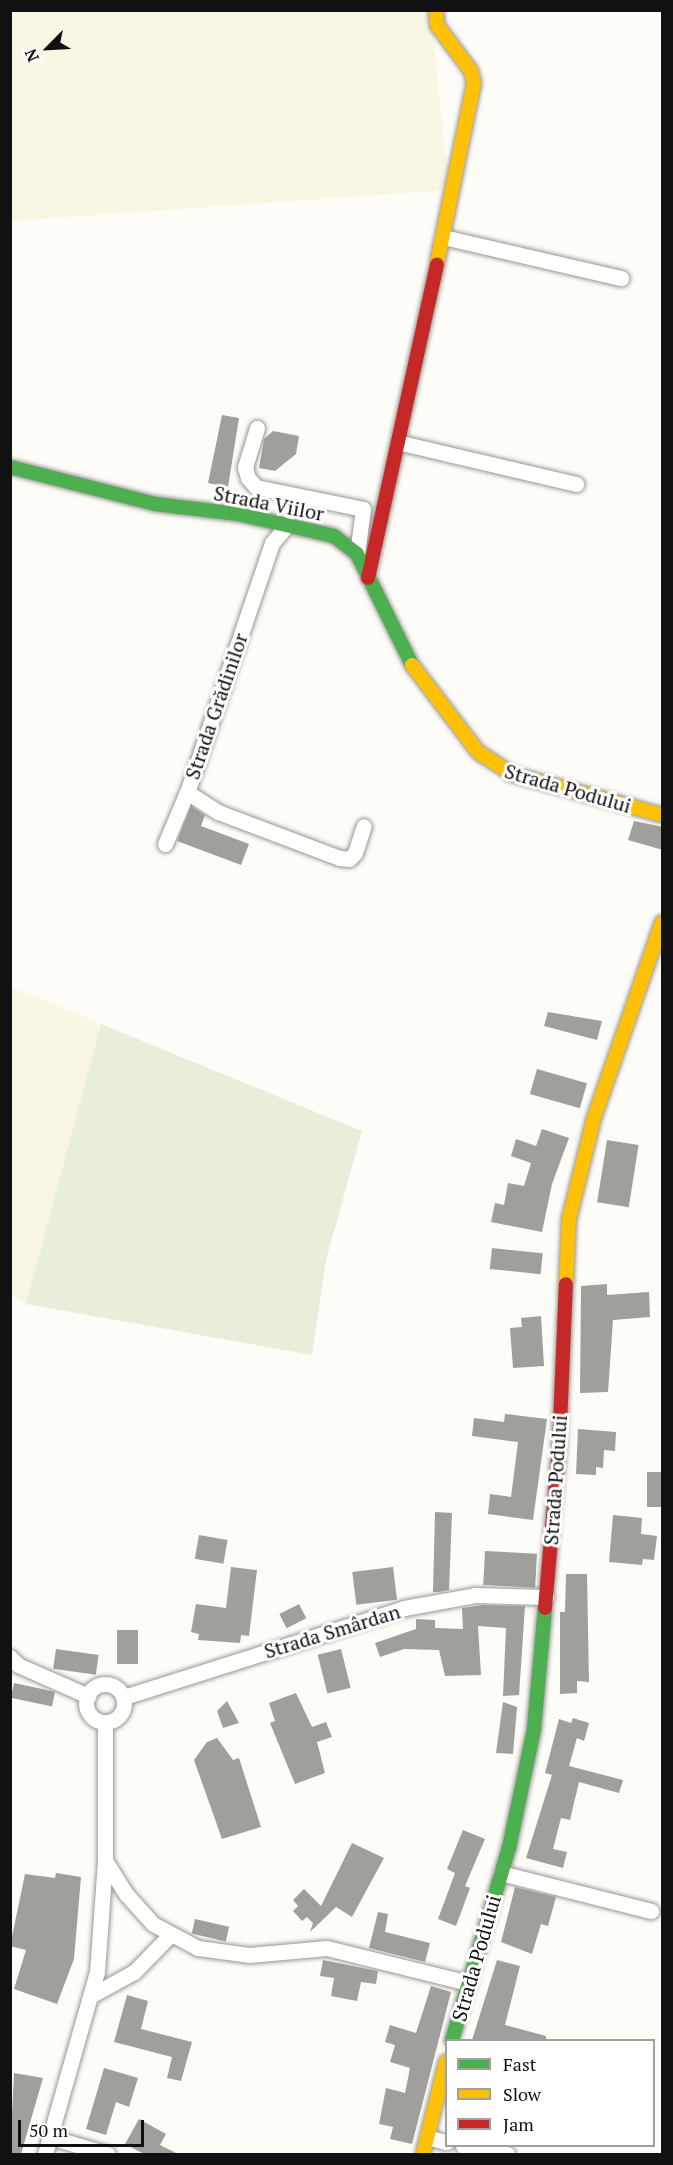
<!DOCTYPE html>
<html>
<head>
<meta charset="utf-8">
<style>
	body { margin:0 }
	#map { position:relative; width:673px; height:2165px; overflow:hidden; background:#fdfcf7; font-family:"PT Serif",serif }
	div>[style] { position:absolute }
	.farmland>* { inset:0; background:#f9f7e4 }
	.cemetery>* { inset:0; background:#e9eedb }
	.building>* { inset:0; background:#a19f9c; transform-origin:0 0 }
	.roads { filter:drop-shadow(0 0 2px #979795) drop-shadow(0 0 2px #979795) }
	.street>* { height:15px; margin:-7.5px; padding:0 7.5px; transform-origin:7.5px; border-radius:7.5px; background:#fffffe }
	.street>.ring { margin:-7.5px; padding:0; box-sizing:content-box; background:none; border:15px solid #fffffe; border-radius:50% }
	.fast>* { height:14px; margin:-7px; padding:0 7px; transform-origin:7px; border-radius:7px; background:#4caf50 }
	.slow>* { height:14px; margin:-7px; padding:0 7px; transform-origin:7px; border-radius:7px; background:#ffc107 }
	.jam>* { height:14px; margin:-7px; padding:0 7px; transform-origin:7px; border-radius:7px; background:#c62828 }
	span { translate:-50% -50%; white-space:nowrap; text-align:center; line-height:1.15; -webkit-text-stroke:6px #fff; paint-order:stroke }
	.street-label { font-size:20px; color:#111 }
	.frame { position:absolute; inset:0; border:12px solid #111; pointer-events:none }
	.legend { position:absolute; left:445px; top:2039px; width:210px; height:108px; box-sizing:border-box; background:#fff; border:2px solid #a0a0a0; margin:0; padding:8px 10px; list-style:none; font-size:18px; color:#111 }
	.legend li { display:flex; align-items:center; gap:12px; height:30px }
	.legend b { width:30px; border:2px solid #a0a0a0 }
	.north { position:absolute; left:18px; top:18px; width:60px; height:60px; -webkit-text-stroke:4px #fff; paint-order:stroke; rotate:246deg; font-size:16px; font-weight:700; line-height:24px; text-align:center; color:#111 }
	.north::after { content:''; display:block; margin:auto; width:21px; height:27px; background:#111; clip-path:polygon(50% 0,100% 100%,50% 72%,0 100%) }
	.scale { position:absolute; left:18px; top:2120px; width:126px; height:27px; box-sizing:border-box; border:3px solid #111; border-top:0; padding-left:8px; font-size:18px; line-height:21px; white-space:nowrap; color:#111; -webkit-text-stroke:4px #fff; paint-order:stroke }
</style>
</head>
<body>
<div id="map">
	<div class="farmland">
		<div style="clip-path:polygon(11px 11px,431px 11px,449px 190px,11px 221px)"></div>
		<div style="clip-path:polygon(11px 986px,101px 1024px,26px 1304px,10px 1295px)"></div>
	</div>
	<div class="cemetery">
		<div style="clip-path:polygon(101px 1024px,362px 1131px,326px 1260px,312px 1355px,26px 1304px)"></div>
	</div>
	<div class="building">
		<div style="clip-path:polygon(222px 415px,239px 418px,228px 487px,208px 483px)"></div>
		<div style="clip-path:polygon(273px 431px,299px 436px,296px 454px,275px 471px,259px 468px,264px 439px)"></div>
		<div style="clip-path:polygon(191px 806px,205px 815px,201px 826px,249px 844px,241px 865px,177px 841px)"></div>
		<div style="clip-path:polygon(634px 821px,663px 827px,663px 850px,628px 840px)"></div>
		<div style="clip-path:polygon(548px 1012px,602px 1021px,597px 1040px,544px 1026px)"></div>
		<div style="left:537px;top:1069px;width:52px;height:26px;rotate:16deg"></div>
		<div style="clip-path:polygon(542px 1129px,569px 1138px,552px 1184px,542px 1232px,491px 1222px,495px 1203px,504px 1205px,508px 1183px,524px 1186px,531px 1163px,511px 1156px,516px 1139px,536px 1146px)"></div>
		<div style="left:607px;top:1140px;width:32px;height:63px;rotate:9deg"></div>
		<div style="left:492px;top:1248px;width:51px;height:21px;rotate:6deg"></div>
		<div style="clip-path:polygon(607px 1284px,607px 1295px,649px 1292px,650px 1317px,613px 1320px,608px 1392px,580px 1393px,581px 1286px)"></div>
		<div style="clip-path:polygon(541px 1316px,544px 1366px,513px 1368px,510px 1328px,522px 1327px,521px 1318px)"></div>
		<div style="clip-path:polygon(505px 1414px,547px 1419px,533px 1520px,488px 1514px,490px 1494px,511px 1497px,518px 1442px,472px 1436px,474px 1418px,504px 1422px)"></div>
		<div style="clip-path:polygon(578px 1429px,616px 1432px,615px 1451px,604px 1450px,603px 1468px,596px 1467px,596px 1475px,576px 1474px)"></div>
		<div style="left:663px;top:1472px;width:35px;height:16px;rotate:90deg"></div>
		<div style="clip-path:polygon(435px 1512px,452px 1513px,449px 1590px,438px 1592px,433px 1592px)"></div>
		<div style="clip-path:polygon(613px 1515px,642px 1518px,641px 1534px,657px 1536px,654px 1560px,643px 1559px,642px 1565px,609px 1562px)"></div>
		<div style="left:199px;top:1535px;width:29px;height:24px;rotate:10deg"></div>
		<div style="left:485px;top:1551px;width:52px;height:34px;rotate:3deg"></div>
		<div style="clip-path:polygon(231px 1567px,257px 1570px,249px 1636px,241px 1635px,240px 1643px,198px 1640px,199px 1634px,191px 1632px,196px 1604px,226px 1608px)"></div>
		<div style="left:393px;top:1567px;width:33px;height:41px;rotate:83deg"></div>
		<div style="clip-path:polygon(566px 1574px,587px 1574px,589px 1682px,577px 1681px,577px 1693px,560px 1694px,560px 1612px,565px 1612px)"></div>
		<div style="left:299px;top:1604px;width:16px;height:22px;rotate:63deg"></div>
		<div style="clip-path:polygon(483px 1605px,525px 1606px,519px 1695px,503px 1696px,506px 1628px,478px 1626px,481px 1675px,445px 1676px,439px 1650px,404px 1649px,380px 1657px,375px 1643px,416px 1629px,416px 1619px,435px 1620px,435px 1628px,463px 1629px,462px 1608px)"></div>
		<div style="left:138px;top:1630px;width:34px;height:21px;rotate:90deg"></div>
		<div style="left:56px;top:1649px;width:43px;height:20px;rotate:8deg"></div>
		<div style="left:341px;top:1649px;width:40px;height:24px;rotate:76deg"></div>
		<div style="left:14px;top:1683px;width:42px;height:15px;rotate:12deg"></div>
		<div style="clip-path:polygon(296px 1693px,312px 1727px,326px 1722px,332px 1737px,317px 1742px,325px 1773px,295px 1784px,270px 1723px,275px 1721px,269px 1703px)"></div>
		<div style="clip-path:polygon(227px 1701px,239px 1723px,223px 1728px,217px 1711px)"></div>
		<div style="clip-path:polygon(503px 1702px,517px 1707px,513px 1754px,496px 1753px)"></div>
		<div style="clip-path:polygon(573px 1718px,589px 1723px,584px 1741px,577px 1738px,569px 1766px,623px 1780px,619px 1793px,579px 1782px,570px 1820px,561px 1818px,553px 1849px,567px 1852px,563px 1868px,526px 1858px,552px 1775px,545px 1773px,559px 1719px,571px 1723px)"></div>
		<div style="clip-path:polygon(217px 1738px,233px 1760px,239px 1758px,261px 1827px,222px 1839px,194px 1760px,207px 1742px)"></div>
		<div style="clip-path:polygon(463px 1830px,485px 1839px,465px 1886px,470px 1888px,456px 1926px,438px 1919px,455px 1873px,447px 1869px)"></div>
		<div style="clip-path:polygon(352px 1843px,384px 1858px,352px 1917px,336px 1907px,310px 1932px,313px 1923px,307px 1917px,302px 1921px,293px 1911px,298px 1906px,293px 1900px,304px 1889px,321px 1906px)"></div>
		<div style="clip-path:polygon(56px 1873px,81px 1877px,74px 1959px,57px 2004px,14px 1989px,26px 1950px,10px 1946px,25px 1874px,55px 1878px)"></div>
		<div style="clip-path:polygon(515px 1887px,556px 1897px,548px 1926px,541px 1924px,532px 1954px,501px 1942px)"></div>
		<div style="clip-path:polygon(378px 1912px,388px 1914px,385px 1932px,430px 1943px,425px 1962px,369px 1948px)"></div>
		<div style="left:195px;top:1919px;width:35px;height:15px;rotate:13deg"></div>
		<div style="clip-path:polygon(323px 1960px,378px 1971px,376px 1984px,361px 1982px,357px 2001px,331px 1996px,334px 1978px,320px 1976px)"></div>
		<div style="clip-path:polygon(497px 1960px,520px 1966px,505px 2025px,546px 2036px,546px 2040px,472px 2040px)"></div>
		<div style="clip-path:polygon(431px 1986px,451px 1992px,412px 2144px,390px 2139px,393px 2127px,379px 2124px,386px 2088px,405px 2093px,410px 2068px,390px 2062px,395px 2045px,385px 2042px,390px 2025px,416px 2033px)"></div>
		<div style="clip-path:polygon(127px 1995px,148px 2001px,141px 2029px,192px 2042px,181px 2081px,167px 2078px,172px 2057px,114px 2042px)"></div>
		<div style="clip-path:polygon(104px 2068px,138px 2078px,129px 2107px,116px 2102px,106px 2135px,86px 2129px)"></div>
		<div style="clip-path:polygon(14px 2073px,43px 2078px,21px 2154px,10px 2154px)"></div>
		<div style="clip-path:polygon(139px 2119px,166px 2134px,160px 2145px,178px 2154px,144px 2154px,125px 2144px)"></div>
	</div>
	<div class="roads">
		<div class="street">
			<div style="left:443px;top:237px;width:183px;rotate:13deg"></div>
			<div style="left:257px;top:428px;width:41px;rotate:107.1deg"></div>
			<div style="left:245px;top:467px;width:11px;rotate:75deg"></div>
			<div style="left:248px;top:478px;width:12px;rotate:48deg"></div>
			<div style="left:256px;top:487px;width:109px;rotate:11.6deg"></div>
			<div style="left:363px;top:509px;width:45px;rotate:97.6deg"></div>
			<div style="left:401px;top:443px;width:180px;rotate:13.2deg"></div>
			<div style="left:288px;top:524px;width:25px;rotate:130deg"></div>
			<div style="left:272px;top:543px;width:263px;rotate:108.8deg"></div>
			<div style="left:187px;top:792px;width:37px;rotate:33deg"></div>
			<div style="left:218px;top:812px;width:130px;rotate:20.7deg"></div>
			<div style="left:340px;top:858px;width:9px;rotate:6deg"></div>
			<div style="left:349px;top:859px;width:8px;rotate:-45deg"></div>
			<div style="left:355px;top:853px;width:28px;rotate:-72deg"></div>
			<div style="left:165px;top:844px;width:56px;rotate:-67.1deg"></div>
			<div style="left:10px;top:1657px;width:11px;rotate:45deg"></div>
			<div style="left:18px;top:1665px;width:77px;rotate:23.9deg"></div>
			<div class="ring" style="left:86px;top:1684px;width:23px;height:23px"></div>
			<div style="left:124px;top:1697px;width:294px;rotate:-17.6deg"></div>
			<div style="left:404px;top:1608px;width:72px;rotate:-10.4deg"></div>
			<div style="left:475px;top:1595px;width:71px;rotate:1.6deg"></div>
			<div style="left:106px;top:1862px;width:38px;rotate:58deg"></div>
			<div style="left:126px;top:1894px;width:40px;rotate:48deg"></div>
			<div style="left:153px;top:1924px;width:51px;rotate:28.1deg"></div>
			<div style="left:198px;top:1948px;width:51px;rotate:7.8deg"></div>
			<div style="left:249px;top:1955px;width:78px;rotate:-5.1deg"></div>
			<div style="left:327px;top:1948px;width:145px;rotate:13.9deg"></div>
			<div style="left:501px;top:1873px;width:155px;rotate:14.2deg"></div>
			<div style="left:92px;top:1995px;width:48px;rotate:-28.7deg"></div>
			<div style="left:134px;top:1972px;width:50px;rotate:-45.8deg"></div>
			<div style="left:50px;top:2137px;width:60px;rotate:16.3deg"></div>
			<div style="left:427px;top:2137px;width:20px;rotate:15deg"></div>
			<div style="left:463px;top:2146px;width:45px;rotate:10.3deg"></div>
			<div style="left:45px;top:2154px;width:189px;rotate:-74.1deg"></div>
			<div style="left:97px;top:1972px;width:111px;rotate:-85.9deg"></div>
			<div style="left:105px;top:1861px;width:138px;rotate:-90deg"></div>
		</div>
		<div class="fast">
			<div style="left:10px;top:467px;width:150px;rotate:14.3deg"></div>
			<div style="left:155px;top:504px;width:84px;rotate:6.9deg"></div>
			<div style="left:238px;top:514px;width:98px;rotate:12.9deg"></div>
			<div style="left:334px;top:536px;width:29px;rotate:38deg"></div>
			<div style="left:357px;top:554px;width:124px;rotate:63.6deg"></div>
			<div style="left:452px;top:2040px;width:200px;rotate:-73.5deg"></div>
			<div style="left:509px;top:1848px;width:122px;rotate:-78.1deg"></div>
			<div style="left:534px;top:1729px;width:121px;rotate:-84.8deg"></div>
		</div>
		<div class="slow">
			<div style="left:436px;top:10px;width:15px;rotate:86deg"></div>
			<div style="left:437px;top:25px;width:57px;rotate:53.5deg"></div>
			<div style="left:471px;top:71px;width:12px;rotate:76deg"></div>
			<div style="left:474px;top:83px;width:185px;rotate:101.6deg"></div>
			<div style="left:412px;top:665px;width:109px;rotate:52.8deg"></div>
			<div style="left:478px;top:752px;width:40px;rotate:32.9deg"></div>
			<div style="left:512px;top:774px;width:156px;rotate:15.3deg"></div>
			<div style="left:566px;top:1284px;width:65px;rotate:-87.4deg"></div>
			<div style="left:569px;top:1219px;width:104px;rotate:-76.1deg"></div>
			<div style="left:594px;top:1118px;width:207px;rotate:-70.8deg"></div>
			<div style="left:423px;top:2154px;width:95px;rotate:-76deg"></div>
		</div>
		<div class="jam">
			<div style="left:368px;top:578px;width:321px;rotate:-77.6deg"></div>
			<div style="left:545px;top:1608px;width:161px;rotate:-85deg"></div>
			<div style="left:559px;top:1448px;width:164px;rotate:-87.6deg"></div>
		</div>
	</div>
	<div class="street-label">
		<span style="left:269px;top:503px;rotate:11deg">Strada Viilor</span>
		<span style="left:216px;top:706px;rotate:-71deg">Strada Grădinilor</span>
		<span style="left:568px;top:788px;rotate:16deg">Strada Podului</span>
		<span style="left:555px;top:1480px;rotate:-86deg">Strada Podului</span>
		<span style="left:332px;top:1631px;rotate:-17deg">Strada Smârdan</span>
		<span style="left:476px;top:1958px;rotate:-74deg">Strada Podului</span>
	</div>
	<div class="frame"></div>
	<ul class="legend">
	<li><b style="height:8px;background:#4caf50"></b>Fast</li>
	<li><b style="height:8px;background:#ffc107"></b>Slow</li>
	<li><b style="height:8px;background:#c62828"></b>Jam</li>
	</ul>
	<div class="north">N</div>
	<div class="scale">50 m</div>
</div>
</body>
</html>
